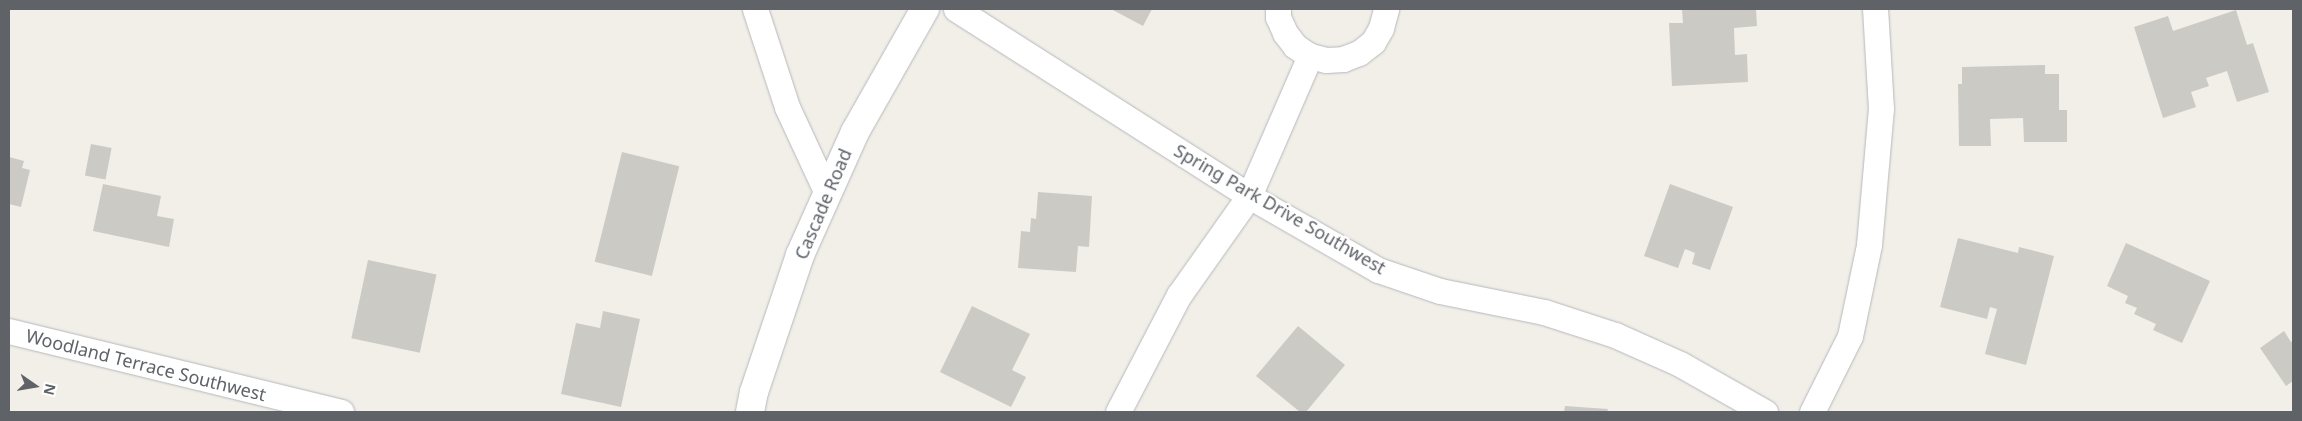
<!DOCTYPE html>
<html>
<head>
<meta charset="utf-8">
<style>
	body { margin:0 }
	#map { position:relative; width:2302px; height:421px; overflow:hidden; background:#f1efe8; font-family:"Noto Sans",sans-serif }
	div>[style] { position:absolute }
	.building>* { inset:0; background:#cccac5; transform-origin:0 0 }
	.roads { filter:drop-shadow(0 0 1px #b5b8bc) drop-shadow(0 0 1px #b5b8bc) }
	.street>* { height:25px; margin:-12.5px; padding:0 12.5px; transform-origin:12.5px; border-radius:12.5px; background:#fff }
	.secondary>* { height:28px; margin:-14px; padding:0 14px; transform-origin:14px; border-radius:14px; background:#fff }
	span { translate:-50% -50%; white-space:nowrap; text-align:center; line-height:1.15; -webkit-text-stroke:4.5px #fff; paint-order:stroke }
	.street-label { font-size:18px; color:#5f6368 }
	.frame { position:absolute; inset:0; border:10px solid #5f6368; pointer-events:none }
	.north { position:absolute; left:10px; top:361px; width:50px; height:50px; -webkit-text-stroke:4px #fff; paint-order:stroke; rotate:103deg; font-size:14px; font-weight:700; line-height:20px; text-align:center; color:#5f6368 }
	.north::after { content:''; display:block; margin:auto; width:18px; height:22px; background:#5f6368; clip-path:polygon(50% 0,100% 100%,50% 72%,0 100%) }
</style>
</head>
<body>
<div id="map">
	<div class="building">
		<div style="clip-path:polygon(1111px 9px,1152px 9px,1143px 26px)"></div>
		<div style="clip-path:polygon(1682px 9px,1756px 9px,1757px 26px,1734px 28px,1735px 55px,1747px 54px,1748px 82px,1672px 86px,1669px 23px,1683px 23px)"></div>
		<div style="clip-path:polygon(2236px 10px,2247px 45px,2253px 43px,2269px 92px,2237px 102px,2227px 71px,2206px 78px,2209px 86px,2191px 92px,2196px 107px,2163px 118px,2134px 27px,2168px 16px,2173px 31px)"></div>
		<div style="clip-path:polygon(2045px 65px,2045px 74px,2059px 74px,2059px 110px,2067px 110px,2067px 142px,2024px 142px,2023px 118px,1990px 119px,1991px 146px,1959px 146px,1958px 84px,1962px 84px,1962px 67px)"></div>
		<div style="left:91px;top:144px;width:21px;height:32px;rotate:11deg"></div>
		<div style="left:622px;top:152px;width:59px;height:113px;rotate:14deg"></div>
		<div style="clip-path:polygon(9px 157px,24px 161px,22px 168px,30px 170px,21px 207px,9px 204px)"></div>
		<div style="clip-path:polygon(103px 184px,161px 196px,157px 216px,174px 219px,169px 247px,93px 231px)"></div>
		<div style="clip-path:polygon(1670px 184px,1733px 207px,1710px 270px,1692px 264px,1695px 253px,1685px 249px,1678px 268px,1644px 256px)"></div>
		<div style="clip-path:polygon(1038px 192px,1092px 196px,1089px 247px,1078px 246px,1076px 272px,1018px 268px,1021px 231px,1030px 232px,1031px 218px,1036px 219px)"></div>
		<div style="clip-path:polygon(1958px 238px,2018px 253px,2019px 247px,2054px 256px,2026px 365px,1985px 354px,1997px 309px,1990px 307px,1987px 319px,1940px 307px)"></div>
		<div style="clip-path:polygon(2126px 243px,2210px 281px,2182px 343px,2153px 330px,2156px 324px,2134px 314px,2137px 308px,2125px 303px,2128px 296px,2107px 286px)"></div>
		<div style="left:368px;top:260px;width:70px;height:80px;rotate:12deg"></div>
		<div style="clip-path:polygon(972px 306px,1030px 334px,1012px 370px,1026px 377px,1011px 407px,940px 372px)"></div>
		<div style="clip-path:polygon(603px 311px,640px 319px,621px 407px,561px 394px,576px 323px,600px 328px)"></div>
		<div style="clip-path:polygon(1298px 326px,1345px 365px,1306px 412px,1300px 412px,1256px 376px)"></div>
		<div style="clip-path:polygon(2284px 331px,2291px 342px,2293px 340px,2293px 381px,2286px 386px,2260px 348px)"></div>
		<div style="clip-path:polygon(1565px 406px,1608px 409px,1607px 412px,1564px 412px)"></div>
	</div>
	<div class="roads">
		<div class="street">
			<div style="left:755px;top:9px;width:103px;rotate:71.9deg"></div>
			<div style="left:787px;top:107px;width:95px;rotate:65.1deg"></div>
			<div style="left:956px;top:9px;width:348px;rotate:32.5deg"></div>
			<div style="left:1249px;top:196px;width:149px;rotate:29.8deg"></div>
			<div style="left:1378px;top:270px;width:65px;rotate:18.7deg"></div>
			<div style="left:1440px;top:291px;width:106px;rotate:11.4deg"></div>
			<div style="left:1544px;top:312px;width:75px;rotate:17.9deg"></div>
			<div style="left:1615px;top:335px;width:71px;rotate:24deg"></div>
			<div style="left:1680px;top:364px;width:98px;rotate:29.5deg"></div>
			<div style="left:1278px;top:9px;width:8px;rotate:90deg"></div>
			<div style="left:1278px;top:17px;width:17px;rotate:66deg"></div>
			<div style="left:1285px;top:33px;width:16px;rotate:52deg"></div>
			<div style="left:1295px;top:46px;width:18px;rotate:34deg"></div>
			<div style="left:1310px;top:56px;width:16px;rotate:14deg"></div>
			<div style="left:1326px;top:60px;width:17px;rotate:-3deg"></div>
			<div style="left:1343px;top:59px;width:17px;rotate:-21deg"></div>
			<div style="left:1359px;top:53px;width:18px;rotate:-38deg"></div>
			<div style="left:1373px;top:42px;width:16px;rotate:-60deg"></div>
			<div style="left:1381px;top:28px;width:20px;rotate:-75deg"></div>
			<div style="left:9px;top:331px;width:342px;rotate:13.7deg"></div>
			<div style="left:1118px;top:412px;width:132px;rotate:-62.5deg"></div>
			<div style="left:1179px;top:295px;width:121px;rotate:-54.7deg"></div>
			<div style="left:1249px;top:196px;width:153px;rotate:-66.5deg"></div>
			<div style="left:1812px;top:412px;width:85px;rotate:-63.4deg"></div>
			<div style="left:1850px;top:336px;width:93px;rotate:-78.2deg"></div>
			<div style="left:1869px;top:245px;width:137px;rotate:-85deg"></div>
			<div style="left:1881px;top:109px;width:100px;rotate:-93.4deg"></div>
		</div>
		<div class="secondary">
			<div style="left:750px;top:412px;width:20px;rotate:-79deg"></div>
			<div style="left:754px;top:392px;width:145px;rotate:-71.4deg"></div>
			<div style="left:800px;top:255px;width:135px;rotate:-65.9deg"></div>
			<div style="left:855px;top:132px;width:142px;rotate:-60.4deg"></div>
		</div>
	</div>
	<div class="street-label">
		<span style="left:823px;top:204px;rotate:-67deg">Cascade Road</span>
		<span style="left:1280px;top:209px;rotate:30deg">Spring Park Drive Southwest</span>
		<span style="left:146px;top:365px;rotate:14deg">Woodland Terrace Southwest</span>
	</div>
	<div class="frame"></div>
	<div class="north">N</div>
</div>
</body>
</html>
